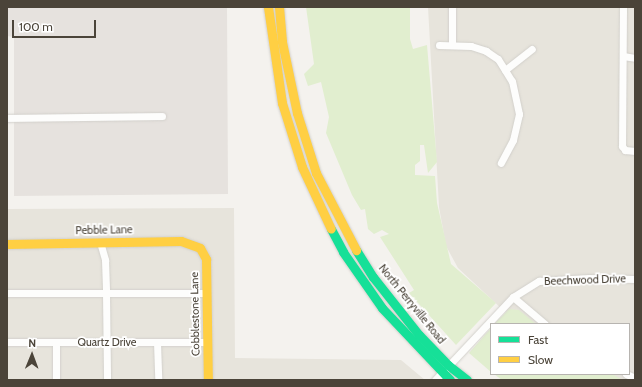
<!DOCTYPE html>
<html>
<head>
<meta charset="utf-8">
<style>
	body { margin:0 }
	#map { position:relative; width:642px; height:387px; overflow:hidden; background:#f4f2ee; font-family:Cabin,sans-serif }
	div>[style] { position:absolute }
	.residential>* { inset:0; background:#e7e4dc }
	.industrial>* { inset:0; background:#e6e2de }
	.green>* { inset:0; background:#e1eecf }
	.roads { filter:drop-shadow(0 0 1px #d2d0cb) drop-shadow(0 0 1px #d2d0cb) }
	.street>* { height:7px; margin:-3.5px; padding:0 3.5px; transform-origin:3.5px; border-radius:3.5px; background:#fdfdfc }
	.fast>* { height:9px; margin:-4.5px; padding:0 4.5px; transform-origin:4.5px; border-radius:4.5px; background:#16e098 }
	.slow>* { height:9px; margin:-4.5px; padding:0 4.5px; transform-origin:4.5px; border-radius:4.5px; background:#ffcf43 }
	span { translate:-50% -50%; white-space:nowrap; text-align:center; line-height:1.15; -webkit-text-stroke:3.5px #fff; paint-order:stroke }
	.street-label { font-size:11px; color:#4b4439 }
	.frame { position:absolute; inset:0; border:8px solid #4b4439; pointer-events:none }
	.legend { position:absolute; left:490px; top:323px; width:140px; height:52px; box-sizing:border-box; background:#fff; border:1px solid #b7b4b0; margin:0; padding:5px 7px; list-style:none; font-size:12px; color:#4b4439 }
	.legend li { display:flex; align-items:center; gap:8px; height:20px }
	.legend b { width:20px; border:1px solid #b7b4b0 }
	.north { position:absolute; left:12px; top:335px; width:40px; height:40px; -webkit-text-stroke:3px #fff; paint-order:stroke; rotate:1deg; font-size:11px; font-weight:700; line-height:16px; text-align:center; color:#4b4439 }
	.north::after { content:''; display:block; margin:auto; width:14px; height:18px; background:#4b4439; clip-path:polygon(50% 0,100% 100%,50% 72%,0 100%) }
	.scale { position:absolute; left:12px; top:20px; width:84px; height:18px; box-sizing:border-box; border:2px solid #4b4439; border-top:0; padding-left:5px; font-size:12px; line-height:14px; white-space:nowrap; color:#4b4439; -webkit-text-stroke:3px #fff; paint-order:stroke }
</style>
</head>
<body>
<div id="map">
	<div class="residential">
		<div style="clip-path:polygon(428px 7px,635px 7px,635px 380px,601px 380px,590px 374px,629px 374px,629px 324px,518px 324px,458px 268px,446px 246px,439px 207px)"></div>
		<div style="clip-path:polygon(234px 208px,235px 358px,401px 360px,425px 380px,7px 380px,7px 209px)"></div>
	</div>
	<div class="industrial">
		<div style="clip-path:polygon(7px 7px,227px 7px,228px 194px,14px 196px,14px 37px,7px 36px)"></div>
	</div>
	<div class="green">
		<div style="clip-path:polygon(306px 7px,410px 7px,410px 39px,413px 49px,427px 45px,437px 162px,428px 173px,424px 145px,420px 145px,420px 161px,415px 165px,415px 175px,435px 176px,437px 203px,451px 264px,496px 303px,456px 345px,409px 293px,414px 290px,380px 237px,389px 234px,382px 230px,374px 234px,368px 229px,365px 209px,361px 210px,352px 195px,326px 133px,329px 117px,321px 82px,308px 86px,304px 74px,314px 64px)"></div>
		<div style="clip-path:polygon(509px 309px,519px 310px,536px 324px,494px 324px)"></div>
		<div style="clip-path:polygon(491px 328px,491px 372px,469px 353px)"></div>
		<div style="clip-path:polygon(494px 374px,612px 374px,623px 380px,502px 380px)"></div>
	</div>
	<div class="roads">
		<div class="street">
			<div style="left:452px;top:7px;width:37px;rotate:90deg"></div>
			<div style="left:623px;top:7px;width:139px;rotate:90.4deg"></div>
			<div style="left:622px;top:146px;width:5px;rotate:53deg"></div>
			<div style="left:625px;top:150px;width:10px;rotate:6deg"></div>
			<div style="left:439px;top:45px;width:32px;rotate:2deg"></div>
			<div style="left:471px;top:46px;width:16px;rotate:18deg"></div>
			<div style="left:486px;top:51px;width:14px;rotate:34deg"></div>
			<div style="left:498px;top:59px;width:26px;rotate:58deg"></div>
			<div style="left:512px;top:81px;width:34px;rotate:78deg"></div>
			<div style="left:519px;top:114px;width:27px;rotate:103deg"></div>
			<div style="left:513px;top:140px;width:26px;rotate:118deg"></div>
			<div style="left:623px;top:56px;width:12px;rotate:9deg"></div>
			<div style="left:505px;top:70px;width:34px;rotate:-38deg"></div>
			<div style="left:7px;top:118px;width:155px;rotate:-0.7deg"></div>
			<div style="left:100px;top:242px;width:19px;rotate:74deg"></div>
			<div style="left:105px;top:260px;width:33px;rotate:88deg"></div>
			<div style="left:106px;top:293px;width:87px;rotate:89.3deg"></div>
			<div style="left:7px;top:293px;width:199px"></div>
			<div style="left:513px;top:297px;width:42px;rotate:40.2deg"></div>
			<div style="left:7px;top:342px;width:199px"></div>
			<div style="left:157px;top:342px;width:38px;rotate:88deg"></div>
			<div style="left:626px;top:374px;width:10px;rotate:24deg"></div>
			<div style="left:56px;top:380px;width:38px;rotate:-90deg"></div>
			<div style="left:435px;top:380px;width:114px;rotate:-46.8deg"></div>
			<div style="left:513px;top:297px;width:31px;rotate:-32deg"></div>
			<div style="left:539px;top:281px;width:50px;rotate:-3.4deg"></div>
			<div style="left:589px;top:278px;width:46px;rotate:1.2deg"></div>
		</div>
		<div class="fast">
			<div style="left:331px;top:229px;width:26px;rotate:62deg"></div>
			<div style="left:343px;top:252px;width:68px;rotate:55.1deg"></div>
			<div style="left:382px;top:308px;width:99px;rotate:46.6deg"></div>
			<div style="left:356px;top:250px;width:32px;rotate:58deg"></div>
			<div style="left:373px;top:277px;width:74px;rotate:51.6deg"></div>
			<div style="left:419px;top:335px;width:42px;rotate:46deg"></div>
			<div style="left:448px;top:365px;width:24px;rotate:38deg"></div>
		</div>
		<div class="slow">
			<div style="left:268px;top:7px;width:97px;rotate:81.7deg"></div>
			<div style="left:282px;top:103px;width:67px;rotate:72.6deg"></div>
			<div style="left:302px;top:167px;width:68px;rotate:64.9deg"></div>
			<div style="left:279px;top:7px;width:35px;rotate:85deg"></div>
			<div style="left:282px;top:42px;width:73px;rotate:78.1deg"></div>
			<div style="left:297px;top:113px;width:63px;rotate:72.4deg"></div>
			<div style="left:316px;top:173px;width:87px;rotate:62.5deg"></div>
			<div style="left:7px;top:244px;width:174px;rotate:-1deg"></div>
			<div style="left:181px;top:241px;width:20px;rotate:20deg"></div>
			<div style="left:200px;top:248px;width:13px;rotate:61deg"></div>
			<div style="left:206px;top:259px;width:121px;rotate:89.1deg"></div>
		</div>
	</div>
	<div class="street-label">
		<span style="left:104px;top:230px;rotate:-1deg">Pebble Lane</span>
		<span style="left:585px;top:280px;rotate:-2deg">Beechwood Drive</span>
		<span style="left:412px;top:304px;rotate:51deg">North Perryville Road</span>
		<span style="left:195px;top:314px;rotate:-91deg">Cobblestone Lane</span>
		<span style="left:107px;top:342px">Quartz Drive</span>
	</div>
	<div class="frame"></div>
	<ul class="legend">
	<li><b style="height:5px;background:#16e098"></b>Fast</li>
	<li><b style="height:5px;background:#ffcf43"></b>Slow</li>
	</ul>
	<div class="north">N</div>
	<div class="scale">100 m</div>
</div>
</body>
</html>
